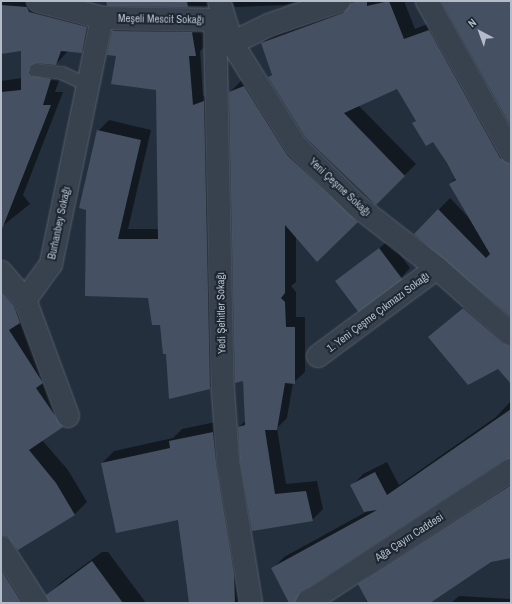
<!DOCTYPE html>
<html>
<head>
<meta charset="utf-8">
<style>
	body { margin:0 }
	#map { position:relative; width:512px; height:604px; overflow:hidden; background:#242f3e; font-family:"Archivo Narrow",sans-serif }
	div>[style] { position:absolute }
	.shadow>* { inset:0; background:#0007 }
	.building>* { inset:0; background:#455162; transform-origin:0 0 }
	.roads { filter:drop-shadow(0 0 1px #565f6c) drop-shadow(0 0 1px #565f6c) }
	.service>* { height:12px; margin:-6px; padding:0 6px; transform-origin:6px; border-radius:6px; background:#38414e }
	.minor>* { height:22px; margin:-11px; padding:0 11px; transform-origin:11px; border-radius:11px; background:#38414e }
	span { translate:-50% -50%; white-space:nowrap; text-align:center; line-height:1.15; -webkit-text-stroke:4px #1d2633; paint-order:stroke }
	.street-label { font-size:11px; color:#b4bcc9 }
	.frame { position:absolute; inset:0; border:2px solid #b4bcc9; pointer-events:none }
	.north { position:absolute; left:460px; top:12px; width:40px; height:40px; -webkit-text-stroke:3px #1d2633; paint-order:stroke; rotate:319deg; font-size:11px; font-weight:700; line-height:16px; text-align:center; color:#b4bcc9 }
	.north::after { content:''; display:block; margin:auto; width:14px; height:18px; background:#b4bcc9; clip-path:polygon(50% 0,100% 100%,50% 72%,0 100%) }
</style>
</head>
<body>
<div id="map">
	<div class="shadow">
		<div style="clip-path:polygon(1px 1px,51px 1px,100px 14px,95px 39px,82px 52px,69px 50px,55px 65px,64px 66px,55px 92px,63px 92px,23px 195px,30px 204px,1px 227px,1px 81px,22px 78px,22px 43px,1px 49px)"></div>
		<div style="clip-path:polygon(107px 1px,213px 1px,207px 6px,108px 5px)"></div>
		<div style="clip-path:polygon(232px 1px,298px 1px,285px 5px,235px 7px)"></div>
		<div style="clip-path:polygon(356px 1px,404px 1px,415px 29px,440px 19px,511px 146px,511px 316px,415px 234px,450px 198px,469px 218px,450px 184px,456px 178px,433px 140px,413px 123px,417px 120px,397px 88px,358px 105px,416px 164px,376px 203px,307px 138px,269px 77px,273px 73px,262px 43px,273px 32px)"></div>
		<div style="clip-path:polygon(124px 20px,203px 22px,206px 45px,200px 51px,203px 96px,215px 91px,221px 377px,210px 388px,167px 353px,161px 324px,149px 297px,86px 295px,98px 131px,109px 120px,151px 130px,128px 229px,159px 229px,157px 89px,117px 56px,113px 31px)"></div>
		<div style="clip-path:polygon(255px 76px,298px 144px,368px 211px,317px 261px,296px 235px,296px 282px,291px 286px,296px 292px,296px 317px,305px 317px,305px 372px,293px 383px,287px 418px,277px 428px,286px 484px,317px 481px,323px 509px,312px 520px,253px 530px,239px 427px,245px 421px,230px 92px,241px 81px)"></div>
		<div style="clip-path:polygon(389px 240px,410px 268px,401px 278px,338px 284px)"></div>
		<div style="clip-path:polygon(1px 265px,75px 415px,42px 440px,68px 470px,87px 502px,75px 514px,21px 546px,1px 515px)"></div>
		<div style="clip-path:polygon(475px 297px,511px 328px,511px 382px,498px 368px,429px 337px)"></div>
		<div style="clip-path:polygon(511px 401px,511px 457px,504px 459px,307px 587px,307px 597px,301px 603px,290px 603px,272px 569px,284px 557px,366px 512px,352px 486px,363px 474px,387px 462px,399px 485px,496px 417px)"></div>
		<div style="clip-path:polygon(225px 420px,249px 603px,190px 603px,179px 518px,102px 463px,114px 451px,173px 438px,182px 429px)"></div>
		<div style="clip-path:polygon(511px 481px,511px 557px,504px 552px,428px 603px,367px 603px,360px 585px,373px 571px)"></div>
		<div style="clip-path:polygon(1px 528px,3px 541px,44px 601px,50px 601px,48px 595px,61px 582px,102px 552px,108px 552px,146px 603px,1px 603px)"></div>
		<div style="clip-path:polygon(459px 596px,511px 599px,511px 603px,451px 603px)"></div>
	</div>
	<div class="building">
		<div style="clip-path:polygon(106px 1px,187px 1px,188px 7px,107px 6px)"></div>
		<div style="clip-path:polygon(357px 1px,367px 1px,367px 6px,389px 1px,404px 39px,429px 30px,500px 158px,511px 164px,511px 317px,414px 234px,438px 209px,486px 258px,490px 254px,449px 184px,456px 180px,447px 163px,433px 142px,426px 146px,412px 123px,416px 121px,397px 89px,344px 113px,405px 176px,376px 205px,306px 138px,268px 77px,272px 75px,261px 43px,343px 13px,351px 3px)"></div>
		<div style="clip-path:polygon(441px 1px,511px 1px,511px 126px)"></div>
		<div style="clip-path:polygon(1px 5px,27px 7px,29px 12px,87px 27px,82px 53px,61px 51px,56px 65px,36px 63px,30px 66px,29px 73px,32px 76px,51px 79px,43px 105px,51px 105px,2px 229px,1px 92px,21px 90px,21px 51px,1px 54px)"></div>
		<div style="clip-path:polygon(112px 31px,192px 32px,196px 56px,189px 56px,193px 105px,204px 101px,210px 389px,169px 399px,166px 354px,163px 354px,160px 325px,152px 325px,148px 298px,85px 296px,86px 210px,79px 208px,97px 130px,141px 140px,118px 239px,158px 239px,156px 90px,111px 84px,116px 56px,107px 55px)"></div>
		<div style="clip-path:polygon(244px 86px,287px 155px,358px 222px,317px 262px,285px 225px,285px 293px,281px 298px,285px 302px,286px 327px,295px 327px,295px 384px,285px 383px,277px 430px,265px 430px,275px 494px,306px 491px,313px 521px,252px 531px,240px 460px,238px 427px,245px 425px,243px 381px,235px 383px,229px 92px)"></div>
		<div style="left:379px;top:248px;width:39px;height:55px;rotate:53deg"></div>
		<div style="clip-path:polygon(1px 291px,14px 306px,20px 323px,9px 330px,43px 383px,36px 388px,63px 427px,29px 450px,56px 483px,75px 515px,18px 550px,7px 536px,1px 535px)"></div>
		<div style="clip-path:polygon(463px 308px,503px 343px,511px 346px,511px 384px,498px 369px,468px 385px,428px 337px)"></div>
		<div style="clip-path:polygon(511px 409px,511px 458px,504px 460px,300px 593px,295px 603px,289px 603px,271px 568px,377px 510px,364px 512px,350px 485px,375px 472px,387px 495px)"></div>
		<div style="clip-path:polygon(213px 432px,216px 463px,234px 574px,235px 603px,189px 603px,178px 520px,116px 533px,101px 463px,170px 448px,169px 441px)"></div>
		<div style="clip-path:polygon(511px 485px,511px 558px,491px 562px,430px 603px,368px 603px,358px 584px)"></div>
		<div style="clip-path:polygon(92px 561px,123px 603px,49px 603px,46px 595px)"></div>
		<div style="clip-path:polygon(1px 570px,22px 603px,1px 603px)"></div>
	</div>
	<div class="roads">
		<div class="service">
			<div style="left:36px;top:70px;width:26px;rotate:7deg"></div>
			<div style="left:62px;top:73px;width:29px;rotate:25deg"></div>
		</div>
		<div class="minor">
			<div style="left:38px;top:1px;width:66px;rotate:14.9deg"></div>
			<div style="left:102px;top:18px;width:113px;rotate:1deg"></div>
			<div style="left:215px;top:20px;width:29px;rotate:54deg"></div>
			<div style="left:232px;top:43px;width:41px;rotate:-25.9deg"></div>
			<div style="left:269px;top:25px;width:74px;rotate:-18.9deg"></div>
			<div style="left:219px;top:1px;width:44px;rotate:72.8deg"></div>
			<div style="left:232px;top:43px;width:121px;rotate:58.1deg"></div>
			<div style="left:296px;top:146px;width:84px;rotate:44.5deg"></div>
			<div style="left:356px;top:205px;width:103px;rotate:37.9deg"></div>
			<div style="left:437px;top:268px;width:99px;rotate:41.7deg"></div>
			<div style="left:427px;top:1px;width:173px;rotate:60.9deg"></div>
			<div style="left:215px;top:20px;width:371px;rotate:88.8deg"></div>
			<div style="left:223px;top:391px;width:70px;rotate:85.9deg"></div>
			<div style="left:228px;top:461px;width:144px;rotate:80.8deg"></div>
			<div style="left:1px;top:272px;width:37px;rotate:49deg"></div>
			<div style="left:318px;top:356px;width:148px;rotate:-36.5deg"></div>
			<div style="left:68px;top:416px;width:124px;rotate:-110.3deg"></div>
			<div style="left:25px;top:300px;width:44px;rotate:-54.2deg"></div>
			<div style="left:51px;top:264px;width:251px;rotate:-78.3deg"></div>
			<div style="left:1px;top:547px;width:67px;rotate:57.3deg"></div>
			<div style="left:307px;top:603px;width:244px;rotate:-33.1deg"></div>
		</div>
	</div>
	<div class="street-label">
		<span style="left:161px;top:19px;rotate:1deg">Meşeli Mescit Sokağı</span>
		<span style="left:340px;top:187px;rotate:43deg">Yeni Çeşme Sokağı</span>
		<span style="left:59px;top:223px;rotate:-78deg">Burhanbey Sokağı</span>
		<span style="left:378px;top:312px;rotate:-37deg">1. Yeni Çeşme Çıkmazı Sokağı</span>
		<span style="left:221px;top:313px;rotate:-91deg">Yedi Şehitler Sokağı</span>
		<span style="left:409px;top:537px;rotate:-33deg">Ağa Çayırı Caddesi</span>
	</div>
	<div class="frame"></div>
	<div class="north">N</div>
</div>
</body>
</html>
